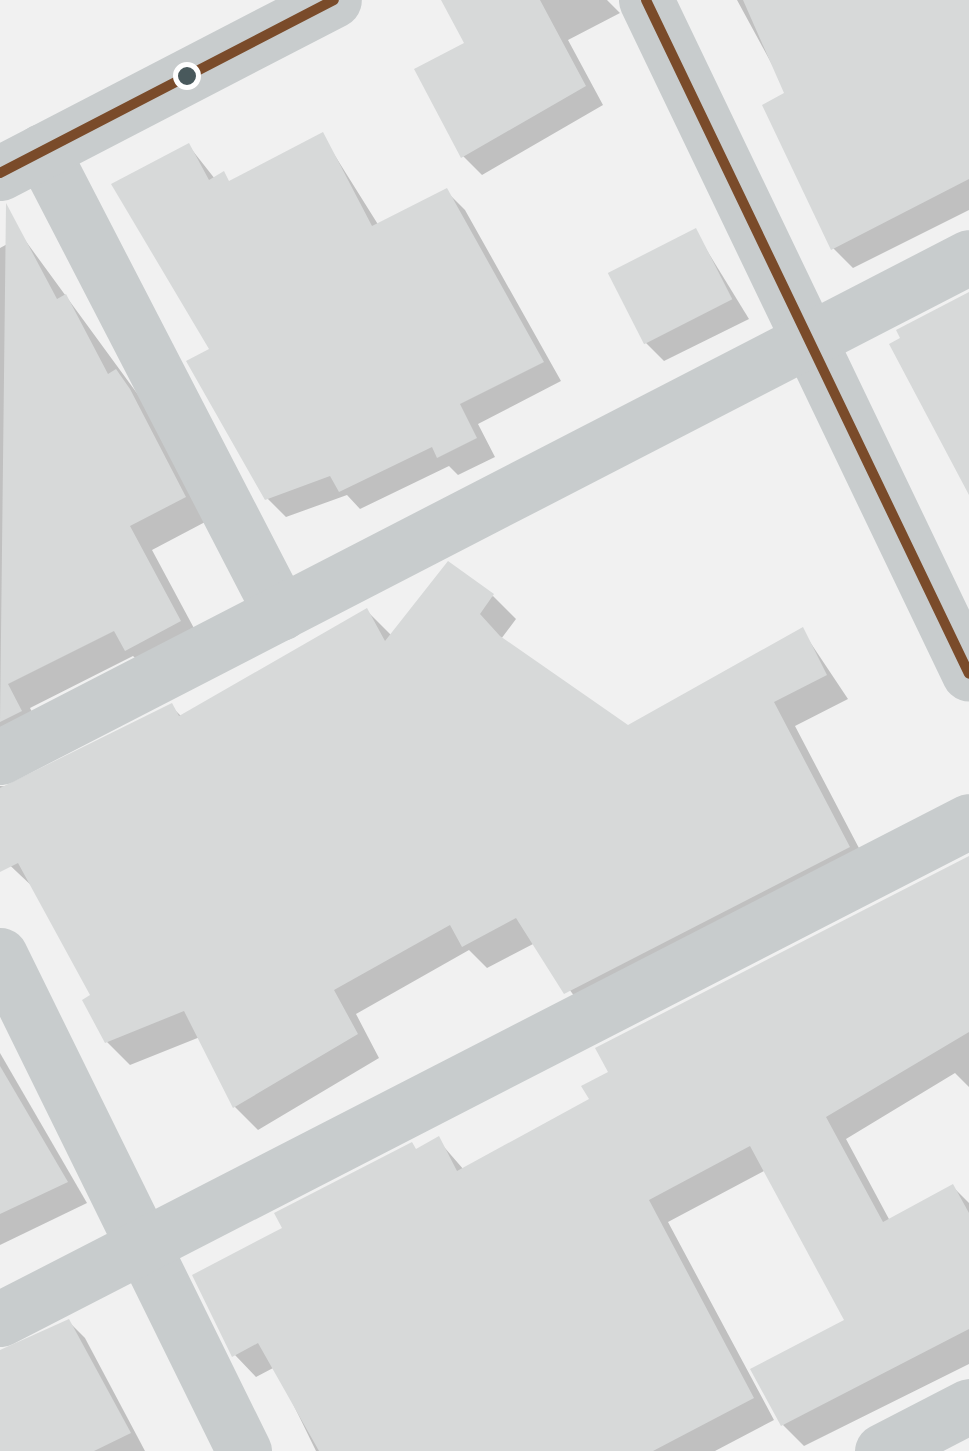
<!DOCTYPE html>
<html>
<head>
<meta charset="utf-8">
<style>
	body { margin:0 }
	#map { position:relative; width:969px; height:1451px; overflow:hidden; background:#f1f1f1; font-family:"PT Sans Narrow",sans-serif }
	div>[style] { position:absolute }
	.shadow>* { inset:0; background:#0003 }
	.building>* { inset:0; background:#d7d9d9; transform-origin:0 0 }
	.minor>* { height:55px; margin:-27.5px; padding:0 27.5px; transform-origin:27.5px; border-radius:27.5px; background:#c8cccd }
	.bus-1>* { height:10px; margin:-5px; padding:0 5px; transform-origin:5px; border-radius:5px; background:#7a4b2a }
	.dots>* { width:28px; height:28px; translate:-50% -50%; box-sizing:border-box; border:5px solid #fff; border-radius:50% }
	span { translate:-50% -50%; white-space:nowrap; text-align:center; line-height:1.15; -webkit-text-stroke:9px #fff; paint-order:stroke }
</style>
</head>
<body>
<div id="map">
	<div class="shadow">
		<div style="clip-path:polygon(485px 0,607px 0,620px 13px,568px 40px,603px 105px,482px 175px,463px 156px,467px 44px)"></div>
		<div style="clip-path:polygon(737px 0,969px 0,969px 210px,853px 268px,833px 248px,788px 94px)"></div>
		<div style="clip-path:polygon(322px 135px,379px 226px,446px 191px,465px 210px,561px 381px,478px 424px,495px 457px,458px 475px,449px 466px,360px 509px,347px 495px,286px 517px,267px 498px,212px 350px,189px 146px,215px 179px,232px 183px)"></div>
		<div style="clip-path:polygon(695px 231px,749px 319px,664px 361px,645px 342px)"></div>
		<div style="clip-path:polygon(22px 236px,139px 396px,207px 521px,152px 550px,203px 645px,151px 673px,133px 656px,30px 708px,43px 734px,0 765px,0 248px)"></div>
		<div style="clip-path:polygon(493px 596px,516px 619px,501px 639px,628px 728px,802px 630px,848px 699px,795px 726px,871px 871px,589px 1016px,535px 943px,487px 968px,469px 950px,356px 1014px,379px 1058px,258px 1130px,235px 1107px,200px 1037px,130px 1065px,107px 1042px,93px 996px,35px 889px,0 856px,0 786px,15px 787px,171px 706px,182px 717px,367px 611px,392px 636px)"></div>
		<div style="clip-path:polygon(969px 859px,969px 1087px,955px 1073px,846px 1139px,890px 1221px,953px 1187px,969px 1203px,969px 1364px,804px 1446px,783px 1425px,847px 1321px,766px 1170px,668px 1222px,774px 1420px,715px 1451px,316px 1451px,275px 1367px,256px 1377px,235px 1355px,285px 1229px,438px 1140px,464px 1170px,592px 1100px)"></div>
		<div style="clip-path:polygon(0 1053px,87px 1203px,0 1245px)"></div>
		<div style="clip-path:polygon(69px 1322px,85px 1338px,145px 1451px,0 1451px,0 1357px)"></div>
	</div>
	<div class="building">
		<div style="clip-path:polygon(441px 0,540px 0,586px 86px,461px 158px,414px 69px,464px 43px)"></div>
		<div style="clip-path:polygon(743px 0,969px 0,969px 179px,831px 250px,762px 105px,784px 93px)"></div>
		<div style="clip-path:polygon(323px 132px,372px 226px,447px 188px,544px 362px,460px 404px,477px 438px,437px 458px,432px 447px,339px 492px,330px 476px,265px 500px,186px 361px,209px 349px,111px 184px,189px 143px,209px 180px,224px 171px,229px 181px)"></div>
		<div style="clip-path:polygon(6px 203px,57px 299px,66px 294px,108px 374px,116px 369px,130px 389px,186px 497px,130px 526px,181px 621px,125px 651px,114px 631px,8px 684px,22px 711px,0 722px)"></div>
		<div style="left:696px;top:228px;width:80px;height:99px;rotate:63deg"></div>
		<div style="clip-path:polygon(969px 292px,969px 495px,889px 344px,900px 338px,896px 330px)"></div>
		<div style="clip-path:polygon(448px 561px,494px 594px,480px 614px,500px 636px,628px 725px,803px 627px,827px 675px,774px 702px,850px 847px,564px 994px,516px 918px,462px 947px,450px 925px,334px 990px,358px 1034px,233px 1108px,184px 1011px,105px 1043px,82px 1000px,90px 995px,18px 863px,0 872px,0 788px,172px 703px,179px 716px,367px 608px,385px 641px)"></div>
		<div style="clip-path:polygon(969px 856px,969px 1032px,826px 1117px,883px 1222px,953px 1184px,969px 1213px,969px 1329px,781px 1426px,750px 1369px,844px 1320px,750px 1146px,649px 1200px,754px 1398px,653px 1451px,319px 1451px,258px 1343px,232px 1357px,192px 1275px,282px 1228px,274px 1213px,412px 1142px,416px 1149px,439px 1136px,457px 1171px,589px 1099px,581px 1086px,608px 1072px,595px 1048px)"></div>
		<div style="clip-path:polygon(0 1066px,68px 1182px,0 1214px)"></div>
		<div style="clip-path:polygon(69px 1319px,131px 1433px,94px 1451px,0 1451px,0 1350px)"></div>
	</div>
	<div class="minor">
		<div style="left:646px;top:0;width:747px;rotate:64.39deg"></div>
		<div style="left:42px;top:151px;width:520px;rotate:62.65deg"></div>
		<div style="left:0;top:173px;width:376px;rotate:-27.4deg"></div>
		<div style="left:0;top:757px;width:1090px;rotate:-27.29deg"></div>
		<div style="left:0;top:955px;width:553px;rotate:63.81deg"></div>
		<div style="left:0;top:1319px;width:1089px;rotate:-27.2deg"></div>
		<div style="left:882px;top:1451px;width:98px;rotate:-27.3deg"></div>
	</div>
	<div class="bus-1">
		<div style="left:646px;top:0;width:747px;rotate:64.39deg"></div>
		<div style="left:0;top:173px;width:376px;rotate:-27.4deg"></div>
	</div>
	<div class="dots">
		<div style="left:187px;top:76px;background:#49595c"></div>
	</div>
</div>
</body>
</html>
